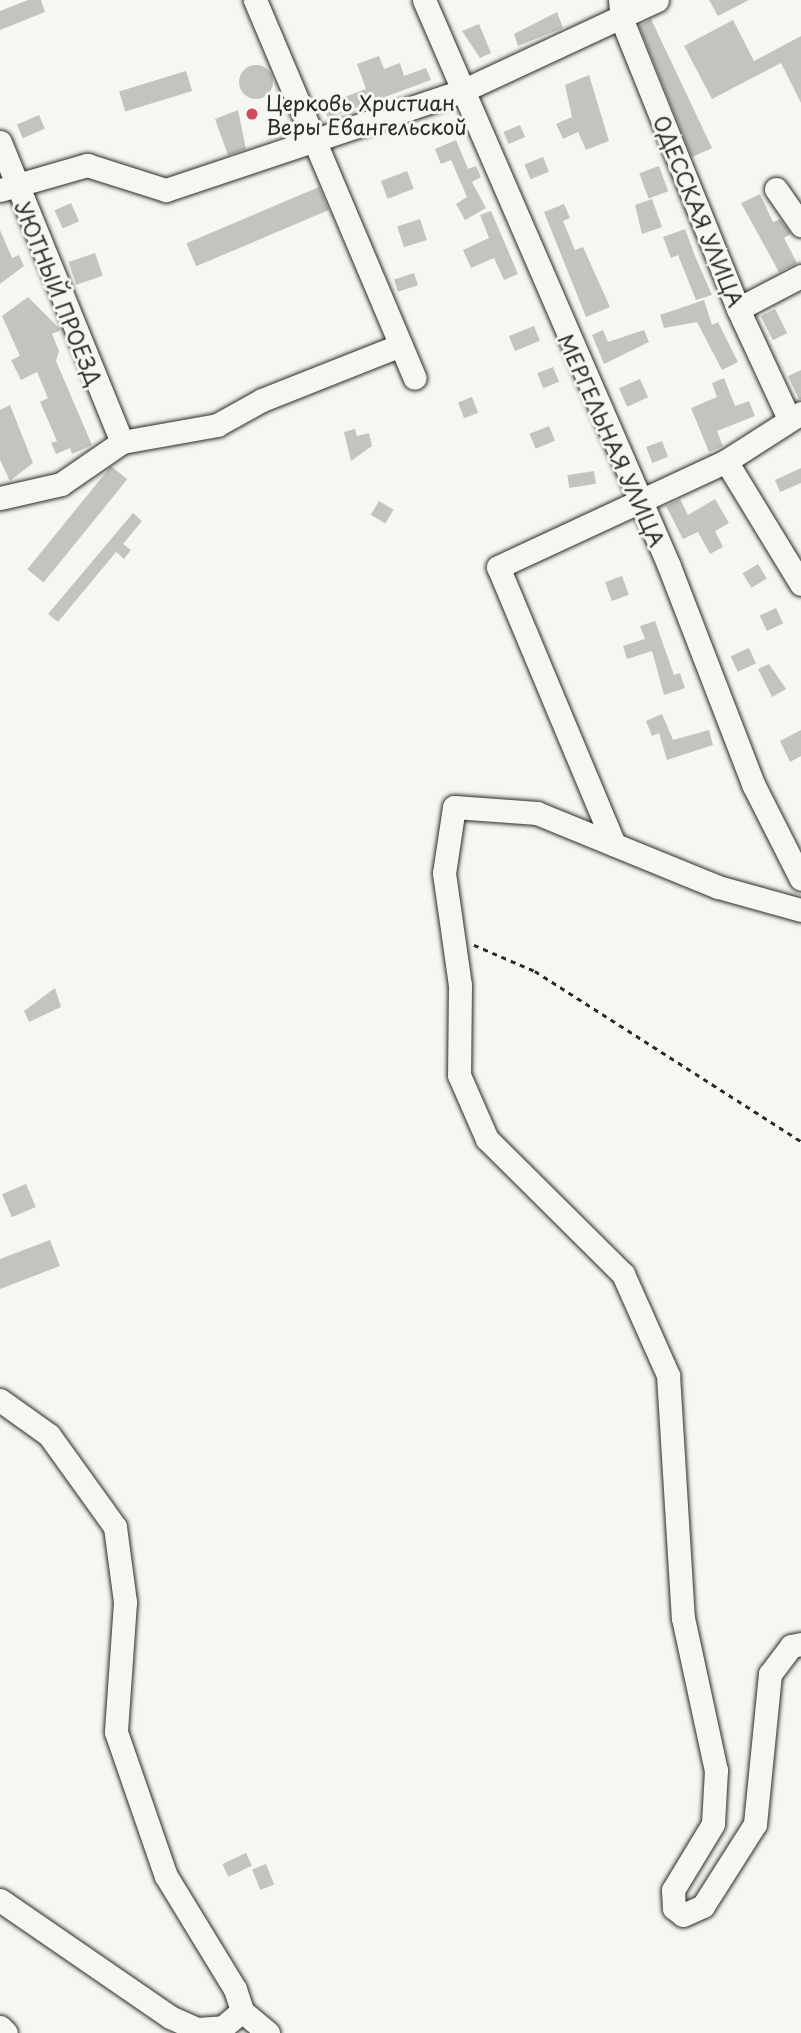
<!DOCTYPE html>
<html>
<head>
<meta charset="utf-8">
<style>
	body { margin:0 }
	#map { position:relative; width:801px; height:2033px; overflow:hidden; background:#f6f6f2; font-family:"Playpen Sans",sans-serif }
	div>[style] { position:absolute }
	.building>* { inset:0; background:#c3c3c0; transform-origin:0 0 }
	.round { border-radius:50% }
	.path>* { height:2.5px; margin-top:-1.25px; transform-origin:0; background:repeating-linear-gradient(90deg,#2b2b2b 0 5px,transparent 0 10px) }
	.roads { filter:drop-shadow(0 0 2px #2b2b2b) drop-shadow(0 0 2px #2b2b2b) }
	.minor>* { height:23px; margin:-11.5px; padding:0 11.5px; transform-origin:11.5px; border-radius:11.5px; background:#f6f6f2 }
	.dots>* { width:19px; height:19px; translate:-50% -50%; box-sizing:border-box; border:4px solid #f6f6f2; border-radius:50% }
	span { translate:-50% -50%; white-space:nowrap; text-align:center; line-height:1.15; -webkit-text-stroke:6px #f6f6f2; paint-order:stroke }
	.poi-label { font-size:21px; color:#2b2b2b }
	.left { translate:0 -50%; text-align:left }
	.street-label { font-size:21px; color:#2b2b2b }
</style>
</head>
<body>
<div id="map">
	<div class="building">
		<div style="clip-path:polygon(28px 0,41px 0,45px 12px,0 30px,0 11px)"></div>
		<div style="clip-path:polygon(709px 0,749px 0,718px 16px)"></div>
		<div style="clip-path:polygon(557px 12px,563px 28px,518px 46px,514px 34px)"></div>
		<div style="clip-path:polygon(651px 19px,712px 148px,692px 157px,639px 26px)"></div>
		<div style="clip-path:polygon(733px 20px,754px 61px,801px 36px,801px 103px,781px 63px,712px 99px,684px 46px)"></div>
		<div style="clip-path:polygon(479px 24px,491px 53px,480px 58px,462px 31px)"></div>
		<div style="clip-path:polygon(379px 56px,384px 69px,400px 63px,404px 76px,426px 68px,431px 80px,328px 118px,323px 105px,366px 89px,357px 64px)"></div>
		<div class="round" style="left:239px;top:65px;width:34px;height:34px"></div>
		<div style="left:186px;top:71px;width:21px;height:70px;rotate:73deg"></div>
		<div style="clip-path:polygon(589px 75px,609px 141px,586px 150px,578px 132px,563px 139px,556px 124px,572px 117px,565px 85px)"></div>
		<div style="clip-path:polygon(238px 110px,246px 149px,228px 155px,215px 119px)"></div>
		<div style="left:39px;top:115px;width:15px;height:24px;rotate:67deg"></div>
		<div style="left:520px;top:125px;width:13px;height:18px;rotate:67deg"></div>
		<div style="clip-path:polygon(456px 140px,468px 169px,476px 166px,481px 177px,472px 182px,486px 208px,465px 220px,456px 204px,467px 197px,451px 160px,441px 164px,435px 149px)"></div>
		<div style="left:543px;top:157px;width:16px;height:20px;rotate:68deg"></div>
		<div style="left:659px;top:166px;width:27px;height:21px;rotate:70deg"></div>
		<div style="left:407px;top:171px;width:19px;height:28px;rotate:69deg"></div>
		<div style="left:319px;top:187px;width:25px;height:144px;rotate:67deg"></div>
		<div style="clip-path:polygon(760px 194px,773px 222px,780px 219px,791px 234px,784px 238px,797px 263px,779px 272px,741px 203px)"></div>
		<div style="clip-path:polygon(652px 199px,662px 227px,642px 234px,635px 205px)"></div>
		<div style="left:71px;top:203px;width:20px;height:18px;rotate:66deg"></div>
		<div style="clip-path:polygon(564px 204px,570px 218px,563px 221px,575px 250px,583px 247px,610px 307px,586px 317px,544px 212px)"></div>
		<div style="clip-path:polygon(491px 211px,518px 274px,504px 280px,494px 258px,471px 268px,463px 250px,489px 238px,480px 215px)"></div>
		<div style="left:420px;top:219px;width:22px;height:24px;rotate:72deg"></div>
		<div style="clip-path:polygon(685px 229px,695px 256px,712px 295px,696px 300px,678px 255px,671px 258px,663px 237px)"></div>
		<div style="clip-path:polygon(0 230px,12px 258px,19px 255px,24px 266px,0 284px)"></div>
		<div style="left:95px;top:253px;width:24px;height:28px;rotate:71deg"></div>
		<div style="left:414px;top:273px;width:13px;height:21px;rotate:72deg"></div>
		<div style="clip-path:polygon(28px 297px,61px 330px,52px 334px,59px 351px,56px 361px,92px 445px,72px 454px,70px 448px,56px 454px,51px 443px,57px 441px,40px 402px,48px 398px,37px 372px,21px 380px,11px 360px,20px 356px,2px 316px)"></div>
		<div style="clip-path:polygon(704px 300px,712px 325px,718px 322px,738px 362px,722px 370px,697px 322px,664px 328px,660px 315px)"></div>
		<div style="left:775px;top:309px;width:27px;height:16px;rotate:63deg"></div>
		<div style="left:534px;top:326px;width:16px;height:27px;rotate:68deg"></div>
		<div style="clip-path:polygon(603px 330px,608px 342px,644px 330px,649px 342px,604px 364px,592px 335px)"></div>
		<div style="left:553px;top:367px;width:16px;height:17px;rotate:68deg"></div>
		<div style="clip-path:polygon(801px 370px,801px 399px,799px 399px,788px 376px)"></div>
		<div style="clip-path:polygon(724px 378px,735px 406px,749px 401px,755px 416px,717px 431px,723px 446px,709px 452px,691px 408px,717px 397px,712px 383px)"></div>
		<div style="left:640px;top:379px;width:20px;height:23px;rotate:66deg"></div>
		<div style="left:472px;top:397px;width:17px;height:15px;rotate:69deg"></div>
		<div style="clip-path:polygon(10px 405px,33px 463px,10px 481px,0 460px,0 410px)"></div>
		<div style="left:549px;top:426px;width:16px;height:21px;rotate:68deg"></div>
		<div style="clip-path:polygon(355px 429px,357px 436px,369px 433px,372px 446px,351px 461px,344px 432px)"></div>
		<div style="left:662px;top:441px;width:17px;height:17px;rotate:69deg"></div>
		<div style="left:111px;top:466px;width:21px;height:133px;rotate:39deg"></div>
		<div style="clip-path:polygon(801px 468px,801px 483px,780px 492px,775px 480px)"></div>
		<div style="left:594px;top:471px;width:13px;height:27px;rotate:81deg"></div>
		<div style="clip-path:polygon(680px 499px,688px 515px,715px 499px,729px 523px,715px 531px,723px 547px,710px 554px,698px 532px,683px 539px,666px 506px)"></div>
		<div style="left:379px;top:501px;width:17px;height:16px;rotate:31deg"></div>
		<div style="clip-path:polygon(133px 513px,142px 521px,123px 544px,131px 550px,124px 559px,116px 552px,58px 622px,48px 614px)"></div>
		<div style="left:758px;top:564px;width:17px;height:18px;rotate:59deg"></div>
		<div style="left:622px;top:576px;width:20px;height:18px;rotate:70deg"></div>
		<div style="left:776px;top:608px;width:17px;height:18px;rotate:65deg"></div>
		<div style="clip-path:polygon(655px 621px,674px 675px,680px 673px,685px 688px,664px 695px,652px 651px,627px 659px,623px 646px,645px 639px,640px 626px)"></div>
		<div style="left:749px;top:648px;width:17px;height:20px;rotate:66deg"></div>
		<div style="clip-path:polygon(769px 664px,786px 689px,772px 697px,758px 669px)"></div>
		<div style="clip-path:polygon(662px 714px,673px 740px,709px 730px,713px 745px,667px 760px,659px 733px,652px 736px,646px 721px)"></div>
		<div style="clip-path:polygon(801px 730px,801px 756px,790px 762px,780px 741px)"></div>
		<div style="clip-path:polygon(55px 988px,61px 1007px,29px 1022px,24px 1011px)"></div>
		<div style="left:26px;top:1184px;width:25px;height:26px;rotate:67deg"></div>
		<div style="clip-path:polygon(50px 1240px,60px 1266px,0 1289px,0 1259px)"></div>
		<div style="left:246px;top:1853px;width:14px;height:26px;rotate:65deg"></div>
		<div style="left:266px;top:1864px;width:22px;height:15px;rotate:68deg"></div>
	</div>
	<div class="path">
		<div style="left:474px;top:945px;width:66px;rotate:23.1deg"></div>
		<div style="left:535px;top:971px;width:316px;rotate:32.6deg"></div>
	</div>
	<div class="roads">
		<div class="minor">
			<div style="left:255px;top:0;width:410px;rotate:67.1deg"></div>
			<div style="left:424px;top:0;width:617px;rotate:66.59deg"></div>
			<div style="left:669px;top:566px;width:234px;rotate:68.9deg"></div>
			<div style="left:753px;top:784px;width:106px;rotate:63.2deg"></div>
			<div style="left:620px;top:0;width:20px;rotate:84deg"></div>
			<div style="left:622px;top:20px;width:311px;rotate:68.1deg"></div>
			<div style="left:738px;top:309px;width:121px;rotate:65.1deg"></div>
			<div style="left:0;top:142px;width:324px;rotate:67.9deg"></div>
			<div style="left:776px;top:189px;width:44px;rotate:55.2deg"></div>
			<div style="left:0;top:190px;width:91px;rotate:-16deg"></div>
			<div style="left:87px;top:165px;width:83px;rotate:17.6deg"></div>
			<div style="left:166px;top:190px;width:312px;rotate:-18.5deg"></div>
			<div style="left:462px;top:91px;width:215px;rotate:-25deg"></div>
			<div style="left:738px;top:309px;width:71px;rotate:-27.6deg"></div>
			<div style="left:726px;top:461px;width:144px;rotate:58.6deg"></div>
			<div style="left:0;top:498px;width:63px;rotate:-12.9deg"></div>
			<div style="left:61px;top:484px;width:74px;rotate:-34.5deg"></div>
			<div style="left:122px;top:442px;width:97px;rotate:-10.1deg"></div>
			<div style="left:217px;top:425px;width:51px;rotate:-29.1deg"></div>
			<div style="left:262px;top:400px;width:149px;rotate:-21.6deg"></div>
			<div style="left:614px;top:844px;width:300px;rotate:-112.7deg"></div>
			<div style="left:498px;top:567px;width:251px;rotate:-24.9deg"></div>
			<div style="left:726px;top:461px;width:89px;rotate:-32.6deg"></div>
			<div style="left:801px;top:910px;width:86px;rotate:-164.5deg"></div>
			<div style="left:718px;top:887px;width:196px;rotate:-157.8deg"></div>
			<div style="left:537px;top:813px;width:83px;rotate:-175.9deg"></div>
			<div style="left:454px;top:807px;width:67px;rotate:98.6deg"></div>
			<div style="left:444px;top:873px;width:113px;rotate:81.9deg"></div>
			<div style="left:460px;top:985px;width:90px;rotate:90.6deg"></div>
			<div style="left:459px;top:1075px;width:70px;rotate:66.4deg"></div>
			<div style="left:487px;top:1139px;width:192px;rotate:44.8deg"></div>
			<div style="left:623px;top:1274px;width:111px;rotate:66deg"></div>
			<div style="left:668px;top:1375px;width:243px;rotate:86.5deg"></div>
			<div style="left:683px;top:1618px;width:156px;rotate:77.8deg"></div>
			<div style="left:716px;top:1770px;width:54px;rotate:93.2deg"></div>
			<div style="left:713px;top:1824px;width:77px;rotate:121.2deg"></div>
			<div style="left:673px;top:1890px;width:18px;rotate:87deg"></div>
			<div style="left:674px;top:1908px;width:11px;rotate:38deg"></div>
			<div style="left:683px;top:1915px;width:22px;rotate:-24deg"></div>
			<div style="left:703px;top:1906px;width:97px;rotate:-57.6deg"></div>
			<div style="left:755px;top:1824px;width:151px;rotate:-84.3deg"></div>
			<div style="left:770px;top:1674px;width:35px;rotate:-53deg"></div>
			<div style="left:791px;top:1646px;width:10px;rotate:-11deg"></div>
			<div style="left:0;top:1400px;width:60px;rotate:35.5deg"></div>
			<div style="left:49px;top:1435px;width:113px;rotate:54.3deg"></div>
			<div style="left:115px;top:1527px;width:76px;rotate:82.4deg"></div>
			<div style="left:125px;top:1602px;width:130px;rotate:94deg"></div>
			<div style="left:116px;top:1732px;width:152px;rotate:70.9deg"></div>
			<div style="left:166px;top:1876px;width:132px;rotate:58.6deg"></div>
			<div style="left:235px;top:1989px;width:23px;rotate:72deg"></div>
			<div style="left:242px;top:2011px;width:34px;rotate:40deg"></div>
			<div style="left:0;top:1900px;width:206px;rotate:34.5deg"></div>
			<div style="left:170px;top:2017px;width:30px;rotate:24deg"></div>
			<div style="left:197px;top:2029px;width:26px;rotate:-4deg"></div>
			<div style="left:223px;top:2027px;width:25px;rotate:-40deg"></div>
			<div style="left:0;top:2027px;width:8px;rotate:45deg"></div>
		</div>
	</div>
	<div class="dots">
		<div style="left:252px;top:114px;background:#d1495b"></div>
	</div>
	<div class="poi-label">
		<span class="left" style="left:266px;top:114px">Церковь Христиан<br>Веры Евангельской</span>
	</div>
	<div class="street-label">
		<span style="left:699px;top:211px;rotate:68deg">ОДЕССКАЯ УЛИЦА</span>
		<span style="left:59px;top:293px;rotate:68deg">УЮТНЫЙ ПРОЕЗД</span>
		<span style="left:612px;top:440px;rotate:66deg">МЕРГЕЛЬНАЯ УЛИЦА</span>
	</div>
</div>
</body>
</html>
